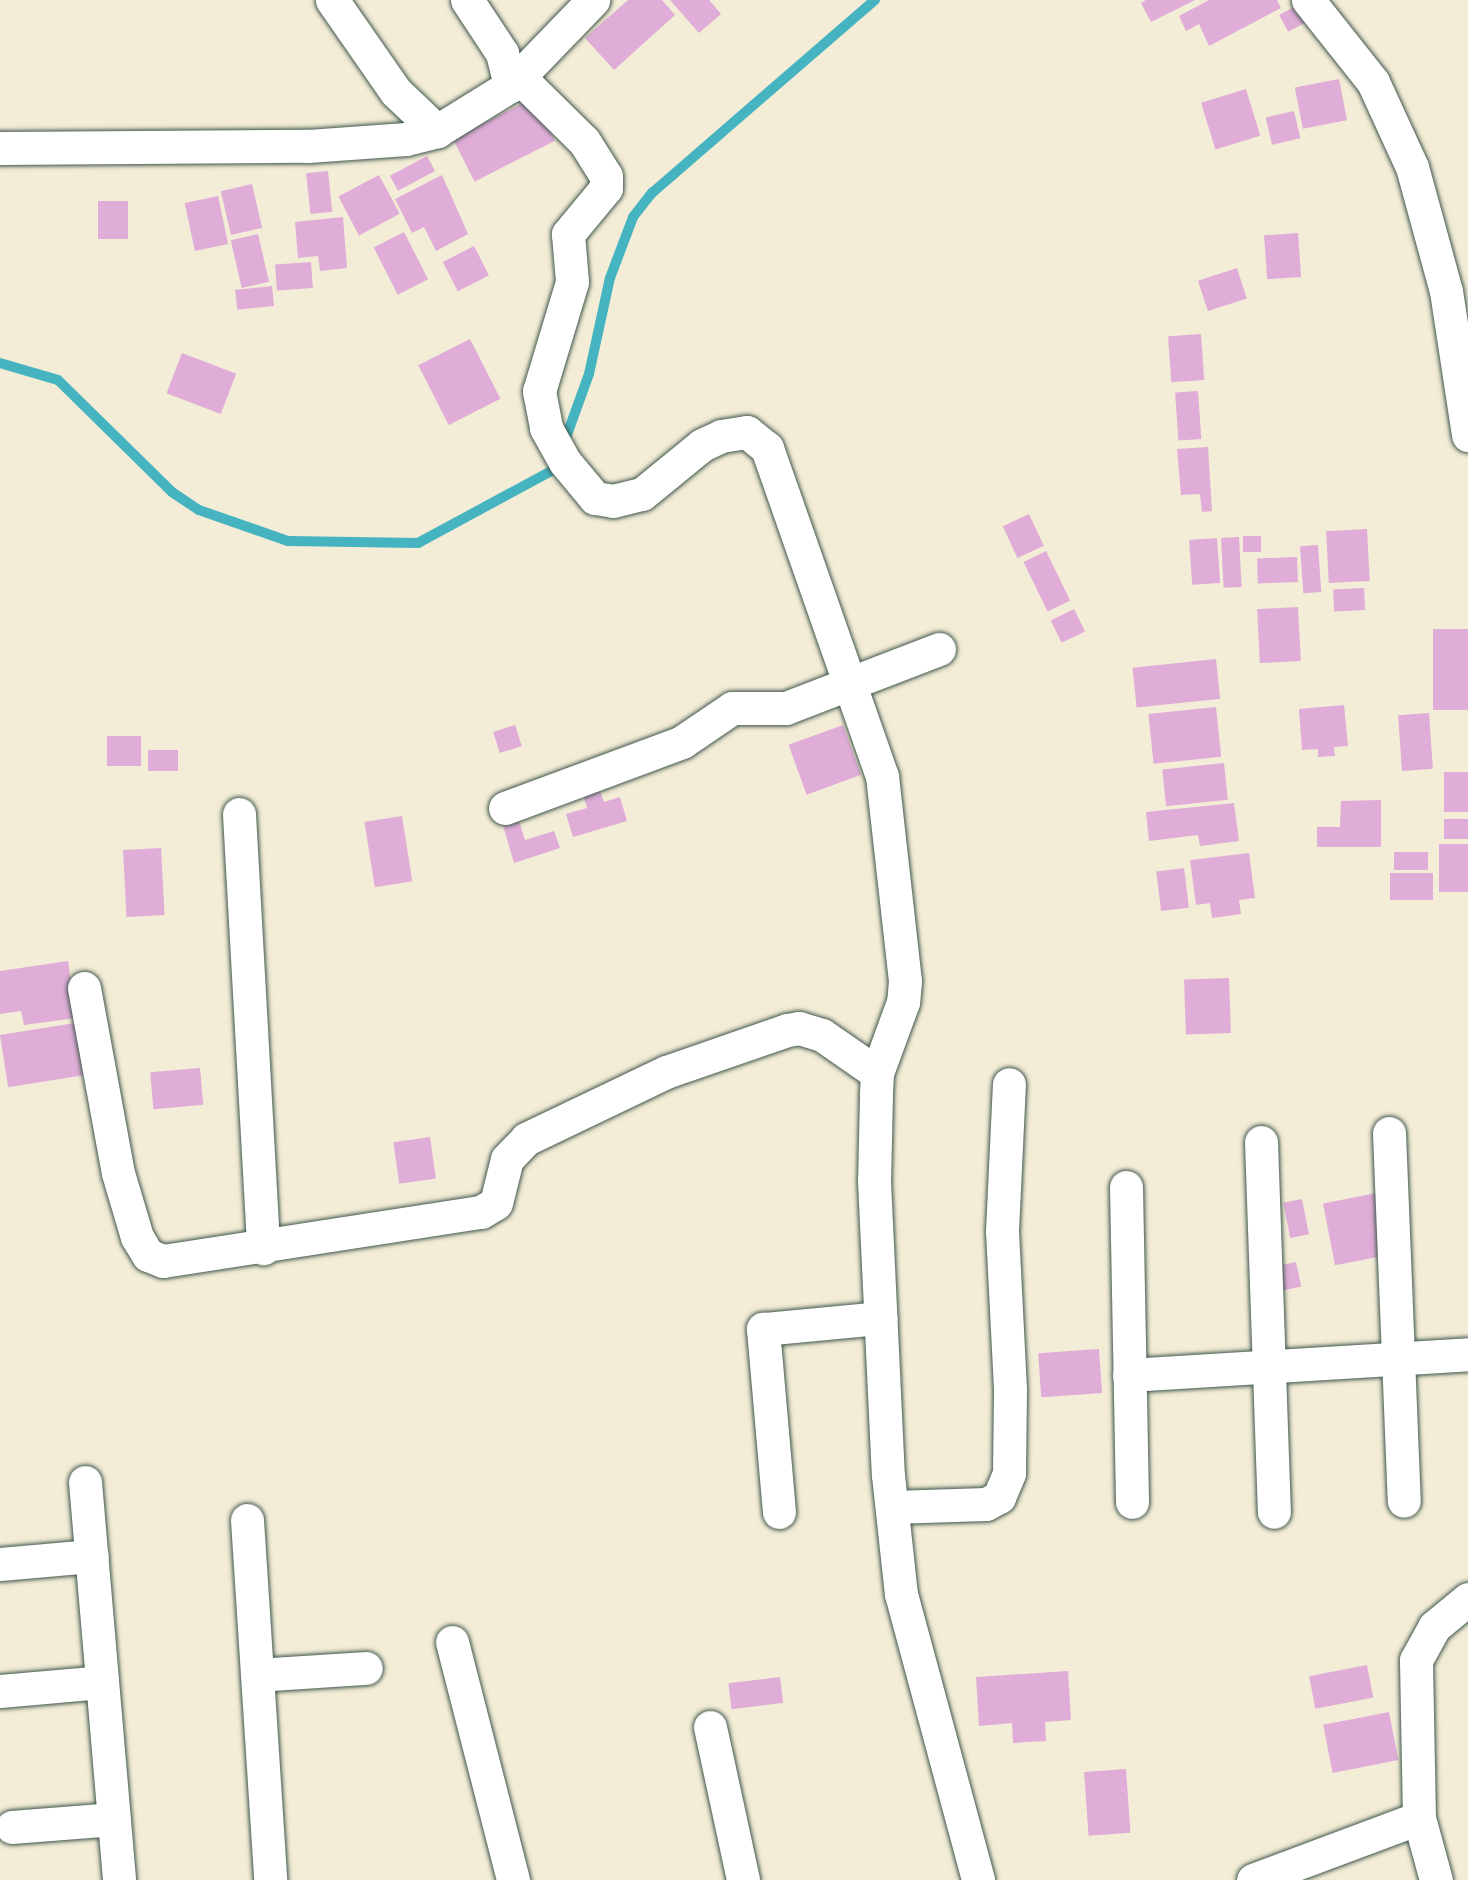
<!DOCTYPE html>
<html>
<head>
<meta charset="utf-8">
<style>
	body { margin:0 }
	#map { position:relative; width:1468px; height:1880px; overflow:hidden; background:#f3ecd6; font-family:"Indie Flower",sans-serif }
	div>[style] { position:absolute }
	.stream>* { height:10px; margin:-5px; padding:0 5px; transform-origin:5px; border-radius:5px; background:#46b4c0 }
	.building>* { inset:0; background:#e0add8; transform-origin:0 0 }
	.roads { filter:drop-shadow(0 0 2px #3f574c) drop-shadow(0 0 2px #3f574c) }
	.minor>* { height:33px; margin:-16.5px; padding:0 16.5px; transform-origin:16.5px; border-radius:16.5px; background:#fff }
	span { translate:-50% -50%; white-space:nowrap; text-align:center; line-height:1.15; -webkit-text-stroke:7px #fdfcf7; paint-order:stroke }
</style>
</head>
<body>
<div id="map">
	<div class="stream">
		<div style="left:0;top:363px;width:60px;rotate:16.3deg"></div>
		<div style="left:58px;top:380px;width:160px;rotate:44.5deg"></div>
		<div style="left:172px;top:492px;width:32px;rotate:34deg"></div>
		<div style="left:199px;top:510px;width:94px;rotate:19.2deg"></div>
		<div style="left:288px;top:541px;width:130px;rotate:0.9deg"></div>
		<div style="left:418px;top:543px;width:156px;rotate:-28.4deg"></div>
		<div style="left:555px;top:469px;width:8px;rotate:-76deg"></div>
		<div style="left:564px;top:443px;width:73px;rotate:-70.1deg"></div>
		<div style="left:589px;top:374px;width:98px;rotate:-77.7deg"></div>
		<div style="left:610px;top:278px;width:65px;rotate:-69.3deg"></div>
		<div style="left:633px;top:217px;width:31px;rotate:-52deg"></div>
		<div style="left:652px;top:193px;width:295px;rotate:-40.9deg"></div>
	</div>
	<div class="building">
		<div style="clip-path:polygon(628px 0,662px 0,675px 15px,614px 70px,585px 38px)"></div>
		<div style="clip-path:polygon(670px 0,709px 0,721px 14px,699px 33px)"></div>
		<div style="clip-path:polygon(1146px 0,1195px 0,1151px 22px,1141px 3px)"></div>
		<div style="clip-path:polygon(1209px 0,1277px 0,1281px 8px,1209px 46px,1199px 24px,1186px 31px,1179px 16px)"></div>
		<div style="left:1296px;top:6px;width:19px;height:19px;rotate:62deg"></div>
		<div style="left:1339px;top:79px;width:42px;height:45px;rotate:79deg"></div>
		<div style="left:1246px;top:89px;width:49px;height:47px;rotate:73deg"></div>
		<div style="left:533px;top:98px;width:48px;height:90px;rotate:63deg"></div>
		<div style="left:1294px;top:111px;width:28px;height:29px;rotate:77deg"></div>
		<div style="left:427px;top:156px;width:17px;height:42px;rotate:62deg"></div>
		<div style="left:328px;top:171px;width:41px;height:22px;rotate:84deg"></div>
		<div style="left:379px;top:175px;width:44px;height:46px;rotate:62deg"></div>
		<div style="clip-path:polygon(442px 175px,468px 234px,436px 251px,424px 227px,412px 233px,395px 199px)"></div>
		<div style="left:252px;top:184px;width:45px;height:32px;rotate:77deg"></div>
		<div style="left:218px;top:196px;width:49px;height:34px;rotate:78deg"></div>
		<div style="left:98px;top:201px;width:30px;height:38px"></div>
		<div style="clip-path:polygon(343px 217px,347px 268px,320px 271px,318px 256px,298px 258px,295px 222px)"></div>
		<div style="left:404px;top:232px;width:53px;height:34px;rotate:63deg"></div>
		<div style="left:1298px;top:233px;width:44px;height:34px;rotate:86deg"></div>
		<div style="left:258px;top:234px;width:49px;height:28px;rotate:77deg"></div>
		<div style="left:474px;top:246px;width:33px;height:35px;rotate:63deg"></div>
		<div style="left:311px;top:262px;width:26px;height:36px;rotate:86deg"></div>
		<div style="left:1237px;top:268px;width:32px;height:41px;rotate:72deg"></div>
		<div style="left:272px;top:286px;width:20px;height:37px;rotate:84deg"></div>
		<div style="left:1201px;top:334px;width:46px;height:33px;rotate:86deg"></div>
		<div style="left:470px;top:339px;width:67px;height:58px;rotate:63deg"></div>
		<div style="left:182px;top:353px;width:58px;height:43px;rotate:21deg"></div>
		<div style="left:1198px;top:391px;width:48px;height:23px;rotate:86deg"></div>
		<div style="clip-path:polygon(1208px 447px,1212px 511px,1202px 512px,1200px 494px,1181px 495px,1177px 449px)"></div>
		<div style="left:1029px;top:514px;width:35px;height:29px;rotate:65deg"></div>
		<div style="left:1367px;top:529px;width:52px;height:41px;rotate:87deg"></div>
		<div style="left:1261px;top:536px;width:16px;height:18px;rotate:90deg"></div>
		<div style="left:1239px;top:537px;width:50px;height:18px;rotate:87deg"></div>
		<div style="left:1217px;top:538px;width:45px;height:28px;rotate:86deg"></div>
		<div style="left:1318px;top:545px;width:47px;height:18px;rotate:86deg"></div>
		<div style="left:1046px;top:551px;width:55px;height:25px;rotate:64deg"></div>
		<div style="left:1297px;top:557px;width:25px;height:40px;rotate:88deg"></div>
		<div style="left:1364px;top:588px;width:22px;height:31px;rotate:87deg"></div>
		<div style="left:1298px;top:607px;width:54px;height:41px;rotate:87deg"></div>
		<div style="left:1074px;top:609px;width:25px;height:26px;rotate:64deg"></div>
		<div style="left:1468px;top:629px;width:81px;height:35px;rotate:90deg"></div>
		<div style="left:1216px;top:659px;width:40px;height:84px;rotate:84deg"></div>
		<div style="clip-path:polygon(1344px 705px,1348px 746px,1334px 747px,1335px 756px,1318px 757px,1318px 749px,1302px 750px,1299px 709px)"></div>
		<div style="left:1216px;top:707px;width:50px;height:68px;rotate:84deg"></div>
		<div style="left:1429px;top:713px;width:56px;height:31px;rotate:86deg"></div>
		<div style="left:515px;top:725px;width:22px;height:23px;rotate:72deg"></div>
		<div style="left:843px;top:725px;width:53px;height:58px;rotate:70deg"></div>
		<div style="left:141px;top:736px;width:30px;height:34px;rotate:90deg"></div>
		<div style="left:178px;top:750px;width:21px;height:30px;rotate:90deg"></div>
		<div style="left:1224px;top:763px;width:37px;height:62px;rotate:84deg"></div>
		<div style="left:1444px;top:772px;width:24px;height:40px"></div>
		<div style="clip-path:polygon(596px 780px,604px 802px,620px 797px,627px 821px,573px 837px,566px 814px,587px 808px,580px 785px)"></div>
		<div style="clip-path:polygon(1381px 800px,1381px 847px,1317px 847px,1317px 827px,1340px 827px,1341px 801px)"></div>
		<div style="clip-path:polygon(1234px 803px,1239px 841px,1200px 846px,1198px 835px,1149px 841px,1146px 812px)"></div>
		<div style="left:402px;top:816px;width:66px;height:38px;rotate:81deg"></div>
		<div style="clip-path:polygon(518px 817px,525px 840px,554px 831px,560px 848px,514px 863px,502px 822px)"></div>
		<div style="left:1444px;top:819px;width:24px;height:20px"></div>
		<div style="left:1468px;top:844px;width:48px;height:29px;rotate:90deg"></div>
		<div style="left:161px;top:848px;width:67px;height:38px;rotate:87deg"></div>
		<div style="left:1394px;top:852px;width:34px;height:18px"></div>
		<div style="clip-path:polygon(1249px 853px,1255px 898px,1239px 900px,1241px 914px,1212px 918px,1210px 903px,1196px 905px,1190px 860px)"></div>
		<div style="left:1184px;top:868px;width:40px;height:28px;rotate:83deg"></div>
		<div style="left:1433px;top:873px;width:27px;height:43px;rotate:90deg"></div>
		<div style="clip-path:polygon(68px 961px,76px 1018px,24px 1025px,21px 1011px,0 1014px,0 971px)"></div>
		<div style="left:1229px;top:978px;width:55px;height:45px;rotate:88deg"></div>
		<div style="left:75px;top:1023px;width:53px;height:76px;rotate:81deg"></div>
		<div style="left:200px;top:1068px;width:37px;height:50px;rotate:85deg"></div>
		<div style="left:430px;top:1137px;width:42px;height:37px;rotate:82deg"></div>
		<div style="left:1377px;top:1193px;width:63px;height:55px;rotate:79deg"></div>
		<div style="left:1302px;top:1199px;width:36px;height:19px;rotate:79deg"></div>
		<div style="left:1296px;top:1262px;width:25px;height:25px;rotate:78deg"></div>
		<div style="left:1099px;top:1349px;width:44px;height:61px;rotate:86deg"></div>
		<div style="left:1367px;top:1665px;width:33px;height:59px;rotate:79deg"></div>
		<div style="clip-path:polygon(1068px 1671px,1071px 1720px,1045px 1722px,1046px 1741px,1013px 1743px,1012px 1723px,979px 1726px,976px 1677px)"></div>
		<div style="left:780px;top:1677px;width:26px;height:52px;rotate:83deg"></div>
		<div style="left:1389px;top:1712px;width:49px;height:67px;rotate:79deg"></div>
		<div style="left:1126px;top:1769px;width:64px;height:42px;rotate:86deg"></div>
	</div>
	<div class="roads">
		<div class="minor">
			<div style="left:332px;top:0;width:112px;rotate:55.2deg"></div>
			<div style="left:396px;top:92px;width:57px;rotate:43.6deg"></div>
			<div style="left:467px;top:0;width:64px;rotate:56.6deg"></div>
			<div style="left:502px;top:53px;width:34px;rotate:76deg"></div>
			<div style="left:1308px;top:0;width:105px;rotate:51.6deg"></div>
			<div style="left:1373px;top:82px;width:94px;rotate:65.4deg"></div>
			<div style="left:1412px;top:167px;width:129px;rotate:74.7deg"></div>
			<div style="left:1446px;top:291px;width:146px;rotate:81.3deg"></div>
			<div style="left:519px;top:77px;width:91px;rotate:44.6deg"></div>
			<div style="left:584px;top:141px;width:41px;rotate:57.8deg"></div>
			<div style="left:606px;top:176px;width:12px;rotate:90deg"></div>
			<div style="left:606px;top:188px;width:60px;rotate:129.6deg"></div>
			<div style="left:568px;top:234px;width:48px;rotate:85.2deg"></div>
			<div style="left:572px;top:282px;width:114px;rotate:106.8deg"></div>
			<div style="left:539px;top:391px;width:38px;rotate:79deg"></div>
			<div style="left:546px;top:428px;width:39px;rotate:61deg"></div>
			<div style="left:565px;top:462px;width:47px;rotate:50.2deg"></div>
			<div style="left:595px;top:498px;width:18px;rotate:9deg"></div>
			<div style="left:613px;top:501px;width:30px;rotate:-14deg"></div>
			<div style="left:642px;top:494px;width:77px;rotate:-39.2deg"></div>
			<div style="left:702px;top:445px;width:21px;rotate:-25deg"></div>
			<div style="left:721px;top:436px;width:26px;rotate:-9deg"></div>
			<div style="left:747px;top:432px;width:26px;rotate:39deg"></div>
			<div style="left:767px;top:448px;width:348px;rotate:70.7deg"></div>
			<div style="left:882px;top:776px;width:206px;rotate:83.6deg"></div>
			<div style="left:905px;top:981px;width:21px;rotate:95deg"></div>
			<div style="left:903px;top:1002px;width:76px;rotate:110.1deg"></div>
			<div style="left:877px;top:1073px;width:22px;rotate:93deg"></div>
			<div style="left:876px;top:1095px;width:86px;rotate:91.3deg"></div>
			<div style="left:874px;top:1181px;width:294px;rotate:87.3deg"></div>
			<div style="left:888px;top:1475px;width:120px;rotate:83.8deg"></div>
			<div style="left:901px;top:1594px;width:296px;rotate:74.9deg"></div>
			<div style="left:0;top:148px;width:308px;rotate:-0.4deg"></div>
			<div style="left:308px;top:146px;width:98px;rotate:-4.1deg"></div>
			<div style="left:406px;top:139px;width:32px;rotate:-14deg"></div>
			<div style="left:437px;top:131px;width:86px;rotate:-31.7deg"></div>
			<div style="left:510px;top:86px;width:120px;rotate:-46deg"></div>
			<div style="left:505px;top:808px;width:189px;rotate:-20.4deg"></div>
			<div style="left:682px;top:742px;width:60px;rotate:-34.2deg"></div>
			<div style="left:732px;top:708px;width:54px"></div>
			<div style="left:786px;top:708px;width:164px;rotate:-21.1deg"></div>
			<div style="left:239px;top:814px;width:435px;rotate:86.8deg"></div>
			<div style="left:84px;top:988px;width:188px;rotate:79.6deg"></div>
			<div style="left:118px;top:1173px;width:67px;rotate:73.5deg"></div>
			<div style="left:137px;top:1237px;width:21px;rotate:59deg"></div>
			<div style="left:148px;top:1255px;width:16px;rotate:22deg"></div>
			<div style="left:163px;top:1261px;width:322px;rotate:-8.8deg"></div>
			<div style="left:481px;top:1212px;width:17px;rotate:-31deg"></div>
			<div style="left:496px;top:1203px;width:45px;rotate:-76deg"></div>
			<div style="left:507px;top:1159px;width:28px;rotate:-46deg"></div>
			<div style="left:526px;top:1139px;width:155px;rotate:-25.6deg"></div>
			<div style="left:666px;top:1072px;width:128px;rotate:-19.1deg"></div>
			<div style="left:787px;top:1030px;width:12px;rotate:-9deg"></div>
			<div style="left:799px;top:1028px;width:24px;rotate:17deg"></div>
			<div style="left:822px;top:1035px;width:67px;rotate:34.6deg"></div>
			<div style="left:1389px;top:1133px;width:368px;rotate:87.7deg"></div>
			<div style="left:1261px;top:1142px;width:370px;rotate:88deg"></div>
			<div style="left:1126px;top:1187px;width:315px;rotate:88.9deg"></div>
			<div style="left:1129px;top:1375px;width:340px;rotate:-3.5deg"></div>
			<div style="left:85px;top:1482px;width:399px;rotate:85.1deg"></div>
			<div style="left:892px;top:1507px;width:94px;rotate:-1.8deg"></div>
			<div style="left:986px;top:1504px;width:15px;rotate:-28deg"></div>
			<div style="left:999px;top:1497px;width:26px;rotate:-67deg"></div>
			<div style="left:1009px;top:1473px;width:84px;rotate:-89.3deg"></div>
			<div style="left:1010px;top:1389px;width:158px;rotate:-92.9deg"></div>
			<div style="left:1002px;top:1231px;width:147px;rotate:-87.3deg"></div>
			<div style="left:779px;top:1512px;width:184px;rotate:-95deg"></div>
			<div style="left:763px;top:1329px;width:118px;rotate:-5.4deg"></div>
			<div style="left:247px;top:1520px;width:361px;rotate:86.3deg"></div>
			<div style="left:0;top:1564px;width:92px;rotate:-5deg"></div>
			<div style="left:452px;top:1642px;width:246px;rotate:75.6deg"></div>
			<div style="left:257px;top:1675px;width:109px;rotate:-3.7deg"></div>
			<div style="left:0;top:1691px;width:102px;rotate:-5deg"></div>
			<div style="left:710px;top:1727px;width:157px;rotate:77.8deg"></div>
			<div style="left:12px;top:1827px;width:102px;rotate:-4.5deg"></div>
			<div style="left:1253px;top:1880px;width:177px;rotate:-20.5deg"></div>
			<div style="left:1436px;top:1880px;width:64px;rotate:-105.3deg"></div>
			<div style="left:1419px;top:1818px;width:158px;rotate:-91.1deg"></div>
			<div style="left:1416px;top:1660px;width:38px;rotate:-61deg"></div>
			<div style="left:1434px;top:1627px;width:44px;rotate:-39.5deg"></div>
		</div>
	</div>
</div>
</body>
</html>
